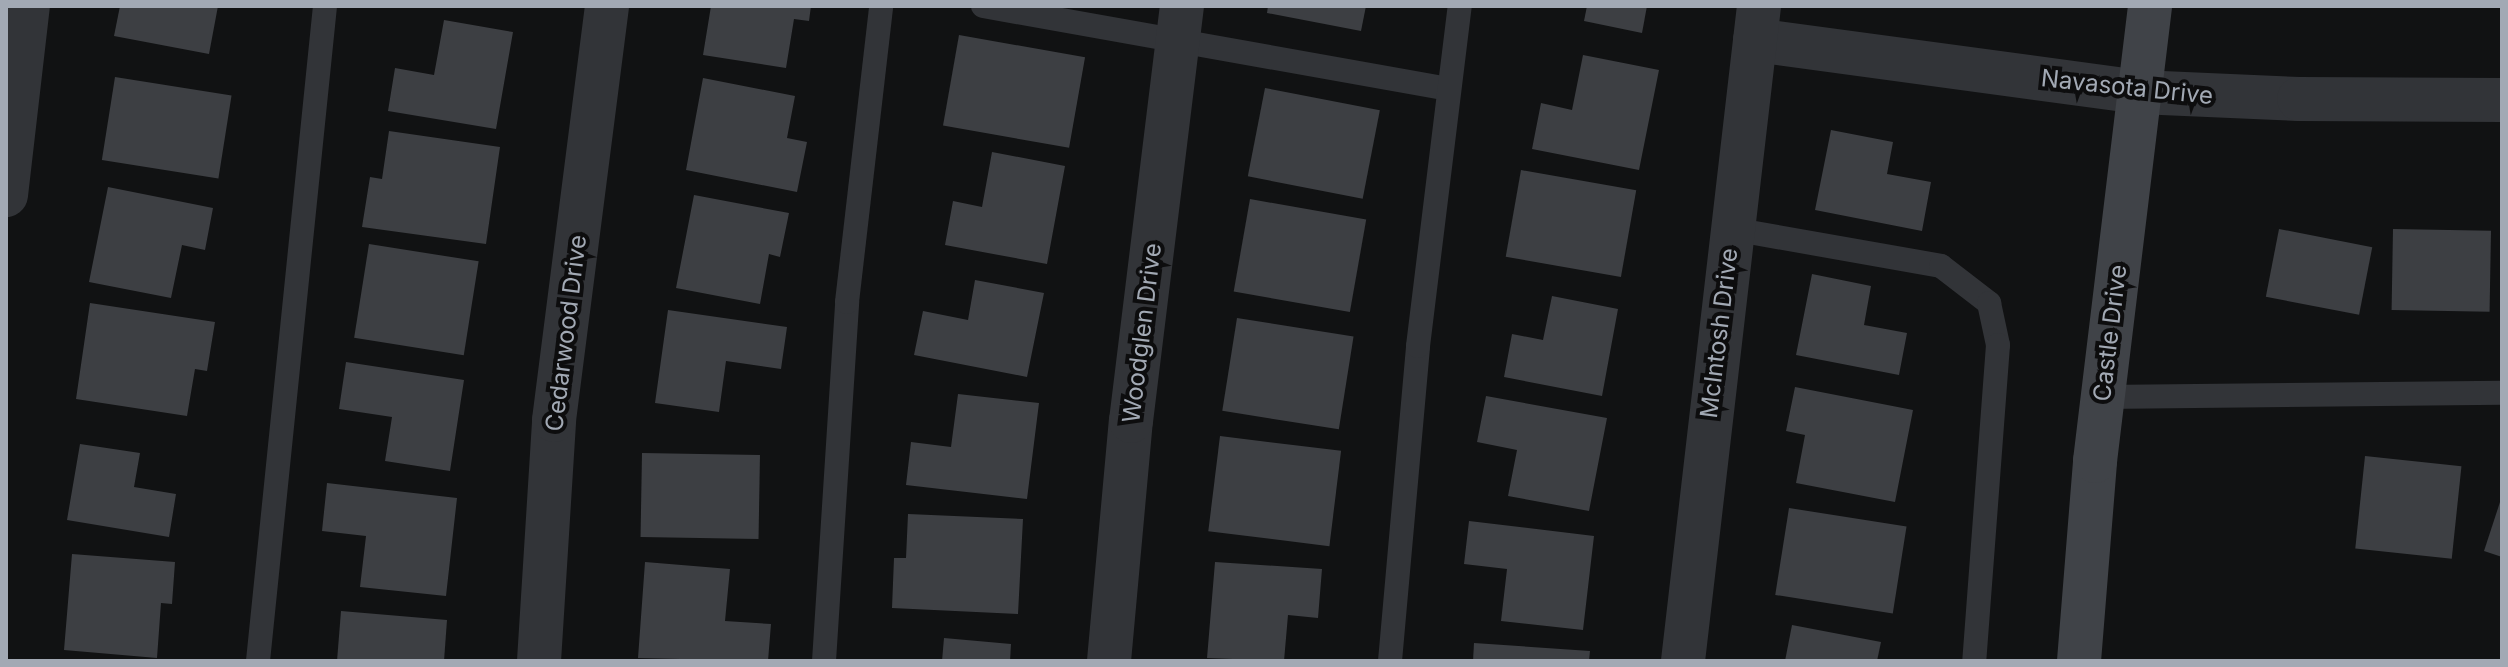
<!DOCTYPE html>
<html>
<head>
<meta charset="utf-8">
<style>
	body { margin:0 }
	#map { position:relative; width:2508px; height:667px; overflow:hidden; background:#111213; font-family:Inter,sans-serif }
	div>[style] { position:absolute }
	.building>* { inset:0; background:#3d3f43; transform-origin:0 0 }
	.lane>* { height:24px; margin:-12px; padding:0 12px; transform-origin:12px; border-radius:12px; background:#323438 }
	.street>* { height:44px; margin:-22px; padding:0 22px; transform-origin:22px; border-radius:22px; background:#323438 }
	.secondary>* { height:44px; margin:-22px; padding:0 22px; transform-origin:22px; border-radius:22px; background:#404348 }
	span { translate:-50% -50%; white-space:nowrap; text-align:center; line-height:1.15; -webkit-text-stroke:8px #0d0d0e; paint-order:stroke }
	.street-label { font-size:24px; color:#a2a9b4 }
	.frame { position:absolute; inset:0; border:8px solid #a2a9b4; pointer-events:none }
</style>
</head>
<body>
<div id="map">
	<div class="building">
		<div style="clip-path:polygon(120px 6px,218px 6px,209px 54px,114px 36px)"></div>
		<div style="clip-path:polygon(711px 6px,811px 6px,809px 21px,794px 19px,786px 68px,703px 55px)"></div>
		<div style="clip-path:polygon(1268px 6px,1366px 6px,1361px 31px,1267px 13px)"></div>
		<div style="clip-path:polygon(1587px 6px,1647px 6px,1642px 33px,1584px 21px)"></div>
		<div style="clip-path:polygon(444px 20px,513px 32px,496px 129px,388px 111px,395px 68px,434px 75px)"></div>
		<div style="left:959px;top:35px;width:128px;height:92px;rotate:10deg"></div>
		<div style="clip-path:polygon(1583px 55px,1659px 70px,1639px 170px,1532px 149px,1541px 103px,1572px 110px)"></div>
		<div style="left:115px;top:77px;width:118px;height:84px;rotate:9deg"></div>
		<div style="clip-path:polygon(703px 78px,795px 96px,787px 138px,807px 142px,797px 192px,686px 170px)"></div>
		<div style="left:1265px;top:88px;width:117px;height:90px;rotate:11deg"></div>
		<div style="clip-path:polygon(1831px 130px,1893px 142px,1887px 174px,1931px 182px,1922px 231px,1815px 210px)"></div>
		<div style="clip-path:polygon(389px 131px,500px 147px,486px 244px,362px 227px,370px 177px,382px 179px)"></div>
		<div style="clip-path:polygon(992px 152px,1065px 166px,1047px 264px,945px 245px,953px 201px,982px 207px)"></div>
		<div style="left:1521px;top:170px;width:117px;height:88px;rotate:10deg"></div>
		<div style="clip-path:polygon(108px 187px,213px 208px,205px 250px,182px 245px,171px 298px,89px 282px)"></div>
		<div style="clip-path:polygon(694px 195px,789px 213px,780px 257px,769px 254px,760px 304px,676px 288px)"></div>
		<div style="left:1250px;top:199px;width:118px;height:94px;rotate:10deg"></div>
		<div style="left:2279px;top:229px;width:95px;height:69px;rotate:11deg"></div>
		<div style="left:2393px;top:229px;width:98px;height:81px;rotate:1deg"></div>
		<div style="left:369px;top:244px;width:111px;height:95px;rotate:9deg"></div>
		<div style="clip-path:polygon(1812px 274px,1871px 286px,1864px 325px,1907px 333px,1899px 375px,1796px 355px)"></div>
		<div style="clip-path:polygon(975px 280px,1044px 293px,1027px 377px,914px 355px,923px 311px,968px 320px)"></div>
		<div style="clip-path:polygon(1552px 296px,1618px 309px,1602px 396px,1504px 377px,1512px 334px,1543px 340px)"></div>
		<div style="clip-path:polygon(90px 303px,215px 322px,207px 371px,195px 369px,187px 416px,76px 399px)"></div>
		<div style="clip-path:polygon(668px 310px,787px 327px,781px 369px,726px 361px,719px 412px,655px 403px)"></div>
		<div style="left:1237px;top:318px;width:118px;height:94px;rotate:9deg"></div>
		<div style="clip-path:polygon(346px 362px,464px 380px,450px 471px,385px 461px,392px 417px,339px 409px)"></div>
		<div style="clip-path:polygon(1795px 387px,1913px 410px,1895px 502px,1796px 483px,1805px 435px,1786px 431px)"></div>
		<div style="clip-path:polygon(958px 394px,1039px 403px,1027px 499px,906px 485px,911px 442px,951px 447px)"></div>
		<div style="clip-path:polygon(1486px 396px,1607px 418px,1589px 511px,1508px 496px,1517px 450px,1477px 442px)"></div>
		<div style="left:1220px;top:436px;width:122px;height:96px;rotate:7deg"></div>
		<div style="clip-path:polygon(80px 444px,140px 453px,134px 487px,176px 494px,169px 537px,67px 520px)"></div>
		<div style="left:642px;top:453px;width:118px;height:84px;rotate:1deg"></div>
		<div style="left:2365px;top:456px;width:97px;height:93px;rotate:6deg"></div>
		<div style="clip-path:polygon(327px 483px,457px 498px,446px 596px,360px 587px,366px 536px,322px 531px)"></div>
		<div style="clip-path:polygon(2501px 499px,2502px 499px,2502px 557px,2484px 551px)"></div>
		<div style="left:1789px;top:508px;width:119px;height:88px;rotate:9deg"></div>
		<div style="clip-path:polygon(908px 514px,1023px 519px,1018px 614px,892px 608px,894px 558px,906px 558px)"></div>
		<div style="clip-path:polygon(1469px 521px,1594px 536px,1583px 630px,1501px 621px,1507px 569px,1464px 564px)"></div>
		<div style="clip-path:polygon(72px 554px,175px 562px,172px 604px,161px 603px,157px 658px,64px 650px)"></div>
		<div style="clip-path:polygon(645px 562px,730px 569px,725px 621px,771px 624px,768px 661px,638px 658px)"></div>
		<div style="clip-path:polygon(1215px 562px,1322px 569px,1318px 618px,1288px 615px,1284px 661px,1207px 658px)"></div>
		<div style="clip-path:polygon(341px 611px,447px 620px,444px 661px,337px 661px)"></div>
		<div style="clip-path:polygon(1792px 625px,1881px 642px,1877px 661px,1785px 661px)"></div>
		<div style="clip-path:polygon(944px 638px,1011px 644px,1010px 661px,942px 661px)"></div>
		<div style="clip-path:polygon(1474px 643px,1590px 651px,1589px 661px,1473px 661px)"></div>
	</div>
	<div class="lane">
		<div style="left:983px;top:6px;width:473px;rotate:10.1deg"></div>
		<div style="left:1732px;top:229px;width:212px;rotate:10deg"></div>
		<div style="left:1941px;top:266px;width:61px;rotate:37.6deg"></div>
		<div style="left:1989px;top:303px;width:43px;rotate:77.9deg"></div>
		<div style="left:1998px;top:345px;width:317px;rotate:94.3deg"></div>
		<div style="left:2103px;top:397px;width:399px;rotate:-0.6deg"></div>
		<div style="left:258px;top:661px;width:658px;rotate:-84.16deg"></div>
		<div style="left:824px;top:661px;width:360px;rotate:-86.3deg"></div>
		<div style="left:847px;top:302px;width:298px;rotate:-83.4deg"></div>
		<div style="left:1390px;top:661px;width:316px;rotate:-84.9deg"></div>
		<div style="left:1418px;top:346px;width:343px;rotate:-83deg"></div>
	</div>
	<div class="street">
		<div style="left:1755px;top:40px;width:388px;rotate:7.7deg"></div>
		<div style="left:2139px;top:92px;width:160px;rotate:2.5deg"></div>
		<div style="left:2299px;top:99px;width:203px;rotate:0.3deg"></div>
		<div style="left:6px;top:195px;width:190px;rotate:-83.4deg"></div>
		<div style="left:539px;top:661px;width:241px;rotate:-86.4deg"></div>
		<div style="left:554px;top:420px;width:417px;rotate:-82.7deg"></div>
		<div style="left:1109px;top:661px;width:241px;rotate:-84.8deg"></div>
		<div style="left:1131px;top:421px;width:418px;rotate:-83deg"></div>
		<div style="left:1683px;top:661px;width:659px;rotate:-83.38deg"></div>
	</div>
	<div class="secondary">
		<div style="left:2079px;top:661px;width:201px;rotate:-85.4deg"></div>
		<div style="left:2095px;top:461px;width:458px;rotate:-83.1deg"></div>
	</div>
	<div class="street-label">
		<span style="left:2127px;top:87px;rotate:6deg">Navasota Drive</span>
		<span style="left:566px;top:333px;rotate:-83deg">Cedarwood Drive</span>
		<span style="left:1142px;top:333px;rotate:-83deg">Woodglen Drive</span>
		<span style="left:1719px;top:333px;rotate:-83deg">McIntosh Drive</span>
		<span style="left:2110px;top:333px;rotate:-83deg">Castle Drive</span>
	</div>
	<div class="frame"></div>
</div>
</body>
</html>
